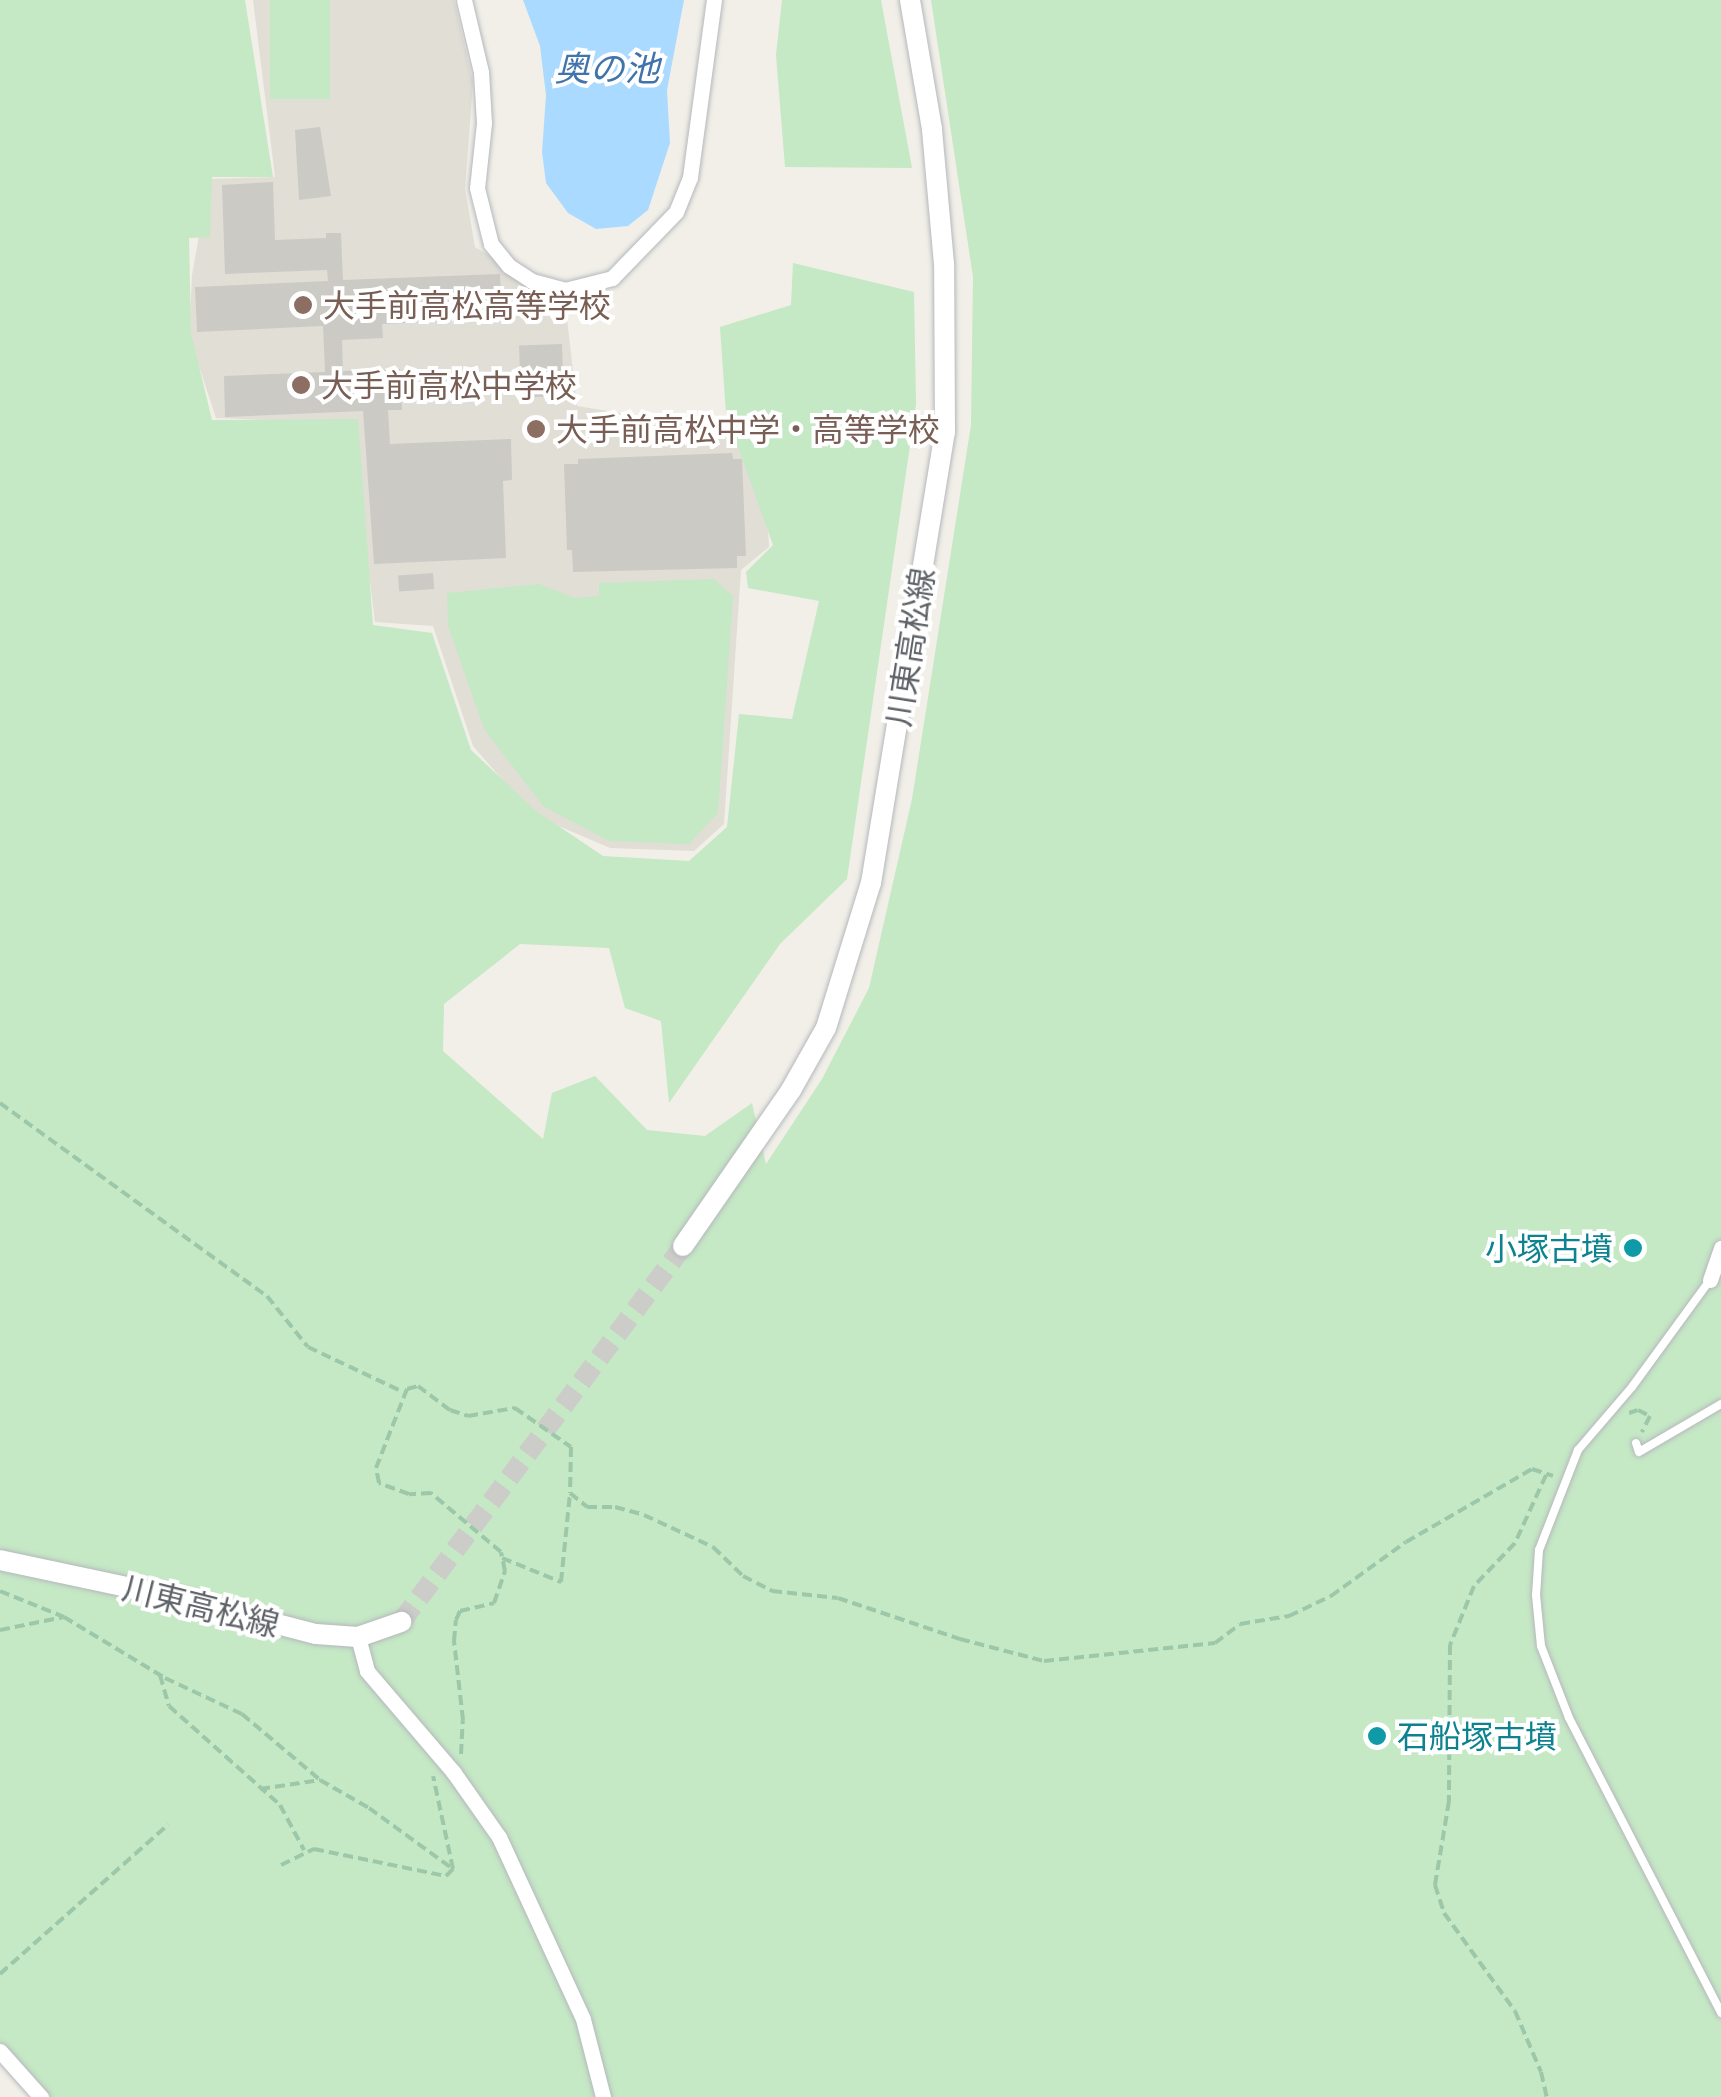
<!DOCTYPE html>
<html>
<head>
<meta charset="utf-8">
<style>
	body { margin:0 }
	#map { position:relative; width:1721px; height:2097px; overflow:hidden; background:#f1efe8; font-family:Quicksand,"Noto Sans JP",sans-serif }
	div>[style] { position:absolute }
	.education>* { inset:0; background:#e1ded6 }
	.green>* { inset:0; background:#c5e8c5; transform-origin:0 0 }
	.water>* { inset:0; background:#aadaff }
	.building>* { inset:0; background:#cccac5; transform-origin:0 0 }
	.secondary-tunnel>* { height:20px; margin-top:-10px; transform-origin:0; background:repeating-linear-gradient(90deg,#ccccc8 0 20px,transparent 0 30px) }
	.path>* { height:4px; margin-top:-2px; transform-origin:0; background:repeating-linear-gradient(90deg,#9cc7a9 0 10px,transparent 0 15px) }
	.roads { filter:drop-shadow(0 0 2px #b5b8bc) drop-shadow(0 0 2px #b5b8bc) }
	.service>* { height:8px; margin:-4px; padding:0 4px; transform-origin:4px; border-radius:4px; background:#fff }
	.minor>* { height:15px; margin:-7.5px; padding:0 7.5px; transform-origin:7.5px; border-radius:7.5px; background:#fff }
	.secondary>* { height:20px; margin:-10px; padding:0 10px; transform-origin:10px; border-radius:10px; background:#fff }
	.dots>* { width:28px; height:28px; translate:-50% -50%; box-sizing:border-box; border:5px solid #fff; border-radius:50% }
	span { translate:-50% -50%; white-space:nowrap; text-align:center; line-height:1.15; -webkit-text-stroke:8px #fff; paint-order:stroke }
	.education-label { font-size:32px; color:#785e54 }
	.left { translate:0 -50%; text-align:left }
	.street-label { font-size:32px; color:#5f6368 }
	.culture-label { font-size:32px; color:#0d838f }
	.right { translate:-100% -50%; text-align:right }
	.water-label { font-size:35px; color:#4174aa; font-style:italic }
</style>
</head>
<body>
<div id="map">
	<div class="education">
		<div style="clip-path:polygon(253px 0,454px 0,473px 82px,465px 189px,475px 247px,565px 301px,577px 406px,763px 436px,769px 547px,741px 570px,724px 824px,694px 851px,610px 848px,533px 815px,473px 746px,433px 626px,375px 622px,350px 423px,216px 418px,189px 336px,192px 275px,209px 179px,275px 177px)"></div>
	</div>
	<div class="green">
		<div style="clip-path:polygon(0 0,245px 0,273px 177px,212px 177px,210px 237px,189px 238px,191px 333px,212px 420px,358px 419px,373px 625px,432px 633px,471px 750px,536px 811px,603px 856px,689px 861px,727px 827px,739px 714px,792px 719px,819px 601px,748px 588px,746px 572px,773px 545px,726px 413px,720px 327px,791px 305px,793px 263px,914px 292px,916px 404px,847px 879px,780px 944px,669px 1103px,661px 1021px,625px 1008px,609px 948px,520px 944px,444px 1004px,443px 1051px,543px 1139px,552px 1093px,595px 1076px,647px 1130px,705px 1136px,752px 1103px,766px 1164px,822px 1079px,869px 988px,912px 799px,971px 425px,973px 277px,931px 0,1721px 0,1721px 2097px,49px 2097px,0 2045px)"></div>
		<div style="left:270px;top:0;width:60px;height:99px"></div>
		<div style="clip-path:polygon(782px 0,881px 0,912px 168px,785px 167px,776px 55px)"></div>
		<div style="clip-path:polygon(714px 579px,733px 596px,718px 813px,689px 844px,609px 841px,543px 806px,484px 729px,448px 626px,447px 593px,539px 584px,575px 598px,599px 596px,599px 583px)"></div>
	</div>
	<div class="water">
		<div style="clip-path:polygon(523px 0,684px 0,667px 90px,670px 143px,648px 210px,628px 226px,596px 229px,568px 213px,546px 183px,542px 152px,546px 95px,540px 46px)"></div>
	</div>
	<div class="building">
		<div style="clip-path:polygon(320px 127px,331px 196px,299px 200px,295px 130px)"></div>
		<div style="clip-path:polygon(273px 182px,275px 240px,326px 238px,326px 233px,341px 233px,343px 280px,500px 274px,502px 319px,382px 324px,383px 338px,342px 340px,343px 371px,400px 369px,402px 410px,388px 410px,390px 444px,511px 439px,512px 480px,503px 481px,506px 558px,374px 564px,363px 411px,225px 417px,224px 376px,325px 372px,323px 326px,197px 332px,195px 287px,328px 281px,327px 270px,225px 274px,222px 185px)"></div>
		<div style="left:562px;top:344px;width:52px;height:43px;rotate:88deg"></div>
		<div style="clip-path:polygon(732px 453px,733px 459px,742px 459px,746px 556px,737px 556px,737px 568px,573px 572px,572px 550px,567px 550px,564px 464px,578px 464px,578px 459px)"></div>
		<div style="left:433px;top:573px;width:16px;height:35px;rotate:86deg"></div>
	</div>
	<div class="secondary-tunnel">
		<div style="left:401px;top:1622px;width:470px;rotate:-53.1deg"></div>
	</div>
	<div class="path">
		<div style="left:0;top:1103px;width:329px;rotate:35.9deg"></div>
		<div style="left:267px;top:1296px;width:65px;rotate:51.2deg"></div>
		<div style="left:308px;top:1347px;width:105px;rotate:25.3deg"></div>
		<div style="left:1629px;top:1413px;width:9px;rotate:-18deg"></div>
		<div style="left:1638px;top:1410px;width:13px;rotate:27deg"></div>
		<div style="left:1650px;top:1416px;width:18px;rotate:117deg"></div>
		<div style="left:1546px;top:1475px;width:75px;rotate:114.5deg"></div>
		<div style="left:1515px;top:1543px;width:59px;rotate:133.6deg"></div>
		<div style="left:1474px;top:1586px;width:64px;rotate:112.1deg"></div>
		<div style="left:1450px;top:1645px;width:156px;rotate:90.4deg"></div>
		<div style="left:1449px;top:1801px;width:85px;rotate:99.5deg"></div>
		<div style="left:1435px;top:1885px;width:29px;rotate:72deg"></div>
		<div style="left:1444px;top:1913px;width:121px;rotate:54.1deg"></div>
		<div style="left:1515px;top:2011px;width:66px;rotate:66.9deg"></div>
		<div style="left:1541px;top:2072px;width:26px;rotate:77deg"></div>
		<div style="left:502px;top:1558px;width:64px;rotate:22.1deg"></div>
		<div style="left:561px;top:1582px;width:89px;rotate:-84.2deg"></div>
		<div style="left:0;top:1591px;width:69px;rotate:22.1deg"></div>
		<div style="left:64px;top:1617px;width:118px;rotate:31.1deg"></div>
		<div style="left:165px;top:1678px;width:85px;rotate:25.1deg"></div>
		<div style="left:242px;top:1714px;width:102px;rotate:40.2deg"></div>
		<div style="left:320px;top:1780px;width:56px;rotate:29.7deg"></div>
		<div style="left:369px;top:1808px;width:104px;rotate:36deg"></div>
		<div style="left:0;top:1630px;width:65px;rotate:-11.5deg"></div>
		<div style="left:160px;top:1675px;width:32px;rotate:74deg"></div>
		<div style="left:169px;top:1706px;width:149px;rotate:41.7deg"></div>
		<div style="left:280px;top:1805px;width:51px;rotate:61.9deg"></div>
		<div style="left:461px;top:1754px;width:34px;rotate:-87deg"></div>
		<div style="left:463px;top:1720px;width:80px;rotate:-96.5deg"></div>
		<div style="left:454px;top:1641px;width:21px;rotate:-85deg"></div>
		<div style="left:456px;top:1620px;width:10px;rotate:-66deg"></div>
		<div style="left:460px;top:1611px;width:35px;rotate:-13deg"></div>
		<div style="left:494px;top:1603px;width:34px;rotate:-71deg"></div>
		<div style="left:505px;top:1571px;width:19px;rotate:-102deg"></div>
		<div style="left:501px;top:1552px;width:92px;rotate:-139.9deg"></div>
		<div style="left:431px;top:1493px;width:22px;rotate:177deg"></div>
		<div style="left:409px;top:1494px;width:32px;rotate:-160deg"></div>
		<div style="left:379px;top:1483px;width:15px;rotate:-101deg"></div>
		<div style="left:376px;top:1468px;width:85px;rotate:-68.6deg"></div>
		<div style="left:407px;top:1389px;width:11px;rotate:-15deg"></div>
		<div style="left:418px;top:1386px;width:40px;rotate:37deg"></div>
		<div style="left:450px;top:1410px;width:19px;rotate:18deg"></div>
		<div style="left:468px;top:1416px;width:48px;rotate:-9.7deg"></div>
		<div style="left:515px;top:1408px;width:68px;rotate:34.9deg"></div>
		<div style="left:571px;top:1447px;width:46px;rotate:91.2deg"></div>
		<div style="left:570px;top:1493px;width:22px;rotate:39deg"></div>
		<div style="left:587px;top:1507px;width:28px"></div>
		<div style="left:615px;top:1507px;width:30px;rotate:15deg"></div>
		<div style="left:644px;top:1515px;width:76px;rotate:24.9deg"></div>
		<div style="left:713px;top:1547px;width:42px;rotate:44deg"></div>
		<div style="left:743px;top:1576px;width:33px;rotate:27deg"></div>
		<div style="left:772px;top:1591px;width:66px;rotate:6.1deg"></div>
		<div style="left:838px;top:1598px;width:129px;rotate:18.6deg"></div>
		<div style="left:960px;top:1639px;width:87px;rotate:14.7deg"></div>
		<div style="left:1044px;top:1661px;width:172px;rotate:-6deg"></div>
		<div style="left:1215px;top:1643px;width:31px;rotate:-37deg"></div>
		<div style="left:1240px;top:1624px;width:50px;rotate:-9.3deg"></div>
		<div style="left:1289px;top:1616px;width:47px;rotate:-25.5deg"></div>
		<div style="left:1331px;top:1596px;width:92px;rotate:-35.8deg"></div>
		<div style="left:1406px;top:1542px;width:146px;rotate:-30.1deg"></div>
		<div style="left:1532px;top:1469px;width:22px;rotate:18deg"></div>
		<div style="left:260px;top:1789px;width:61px;rotate:-8.5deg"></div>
		<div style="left:281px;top:1865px;width:37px;rotate:-26deg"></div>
		<div style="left:314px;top:1849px;width:135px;rotate:11.6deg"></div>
		<div style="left:446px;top:1876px;width:10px;rotate:-45deg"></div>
		<div style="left:453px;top:1869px;width:95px;rotate:-102.1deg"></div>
		<div style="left:0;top:1974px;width:225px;rotate:-41.6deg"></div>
	</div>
	<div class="roads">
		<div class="service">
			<div style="left:1710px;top:1280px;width:132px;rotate:126.1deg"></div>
			<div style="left:1632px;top:1387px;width:83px;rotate:130.6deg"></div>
			<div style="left:1578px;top:1450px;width:107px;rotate:111.3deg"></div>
			<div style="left:1539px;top:1550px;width:45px;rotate:93.8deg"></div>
			<div style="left:1536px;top:1595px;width:51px;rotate:84.4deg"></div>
			<div style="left:1541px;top:1646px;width:77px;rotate:68.7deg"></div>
			<div style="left:1569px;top:1718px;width:332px;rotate:62.7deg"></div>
			<div style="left:1636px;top:1443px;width:9px;rotate:72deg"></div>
			<div style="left:1639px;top:1452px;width:95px;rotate:-30.3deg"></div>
		</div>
		<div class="minor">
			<div style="left:464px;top:0;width:74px;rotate:76.7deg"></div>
			<div style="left:481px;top:72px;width:51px;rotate:86.6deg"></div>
			<div style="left:484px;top:123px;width:65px;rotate:96.1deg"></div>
			<div style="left:477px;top:188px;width:58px;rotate:76deg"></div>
			<div style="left:491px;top:244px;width:28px;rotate:51deg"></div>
			<div style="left:509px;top:266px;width:27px;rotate:33deg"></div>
			<div style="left:532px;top:281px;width:34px;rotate:15deg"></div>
			<div style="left:565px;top:290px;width:49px;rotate:-14.3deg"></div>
			<div style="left:612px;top:278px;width:92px;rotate:-45.9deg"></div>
			<div style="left:676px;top:212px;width:38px;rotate:-68deg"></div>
			<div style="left:690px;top:177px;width:179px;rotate:-82.3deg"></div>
			<div style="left:1710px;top:1280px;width:34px;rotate:-71deg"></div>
			<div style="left:358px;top:1637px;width:35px;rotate:75deg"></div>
			<div style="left:367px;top:1671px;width:134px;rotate:49.5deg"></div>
			<div style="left:454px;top:1773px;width:78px;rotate:54.9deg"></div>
			<div style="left:499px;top:1837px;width:200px;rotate:65.2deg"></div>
			<div style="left:583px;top:2019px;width:81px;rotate:75.6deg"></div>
			<div style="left:0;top:2051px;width:62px;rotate:48.3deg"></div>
		</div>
		<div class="secondary">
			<div style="left:683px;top:1246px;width:190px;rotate:-55.3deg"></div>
			<div style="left:791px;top:1090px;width:71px;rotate:-60.6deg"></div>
			<div style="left:826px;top:1028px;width:152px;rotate:-72.8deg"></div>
			<div style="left:871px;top:883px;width:457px;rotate:-80.7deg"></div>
			<div style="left:945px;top:432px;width:168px;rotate:-90.3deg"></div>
			<div style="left:944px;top:264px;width:136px;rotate:-95.1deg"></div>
			<div style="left:932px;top:129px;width:131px;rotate:-99.7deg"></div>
			<div style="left:0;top:1560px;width:169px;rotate:12deg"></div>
			<div style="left:165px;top:1595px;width:156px;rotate:14.5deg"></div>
			<div style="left:316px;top:1634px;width:42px;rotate:4.1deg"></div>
			<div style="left:358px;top:1637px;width:46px;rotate:-19.2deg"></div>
		</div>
	</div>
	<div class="dots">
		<div style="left:303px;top:305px;background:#8d6e63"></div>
		<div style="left:301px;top:385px;background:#8d6e63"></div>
		<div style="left:536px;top:429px;background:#8d6e63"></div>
		<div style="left:1633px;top:1248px;background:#0f9aa8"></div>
		<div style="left:1377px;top:1736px;background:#0f9aa8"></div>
	</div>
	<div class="education-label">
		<span class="left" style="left:323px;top:305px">大手前高松高等学校</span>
		<span class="left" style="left:321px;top:385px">大手前高松中学校</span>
		<span class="left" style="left:556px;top:429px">大手前高松中学・高等学校</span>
	</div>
	<div class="street-label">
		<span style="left:910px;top:647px;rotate:-81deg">川東高松線</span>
		<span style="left:201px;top:1606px;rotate:14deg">川東高松線</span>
	</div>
	<div class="culture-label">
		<span class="right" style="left:1613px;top:1248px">小塚古墳</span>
		<span class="left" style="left:1397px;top:1736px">石船塚古墳</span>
	</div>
	<div class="water-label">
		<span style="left:607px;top:68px">奥の池</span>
	</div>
</div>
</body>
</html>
